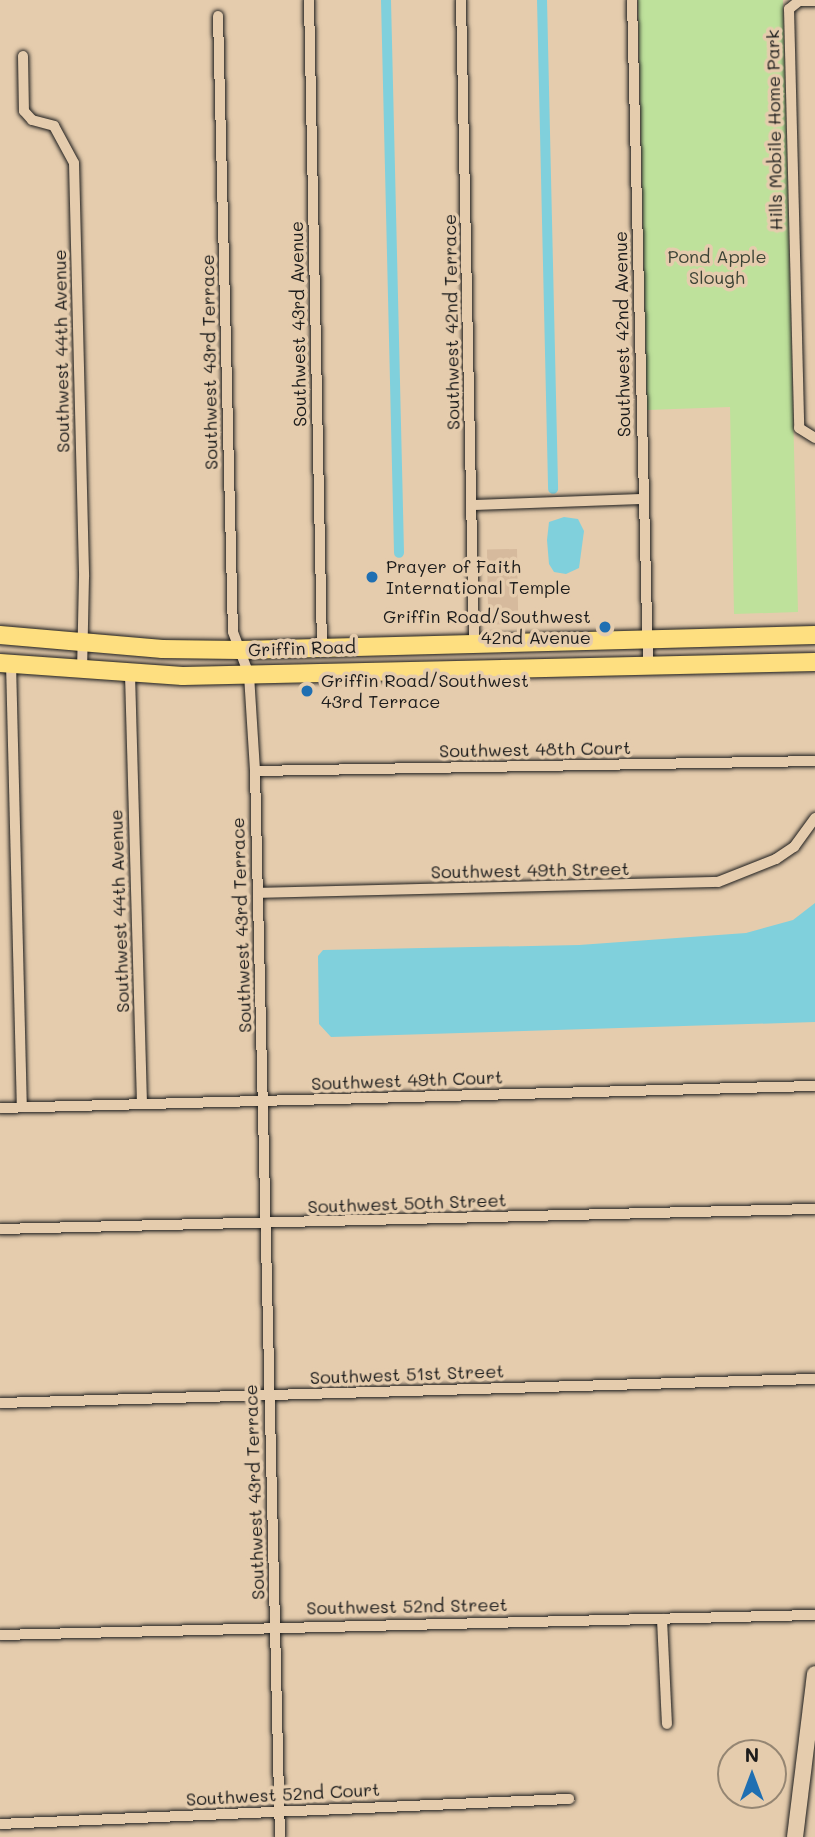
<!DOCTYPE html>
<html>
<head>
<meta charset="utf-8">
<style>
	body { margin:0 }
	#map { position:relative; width:815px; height:1837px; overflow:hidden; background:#e5ccad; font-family:Mali,sans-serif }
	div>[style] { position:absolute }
	.built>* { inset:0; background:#d6ba9d; transform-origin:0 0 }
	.green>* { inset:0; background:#bee19b }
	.water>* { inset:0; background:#80d0dc }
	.canal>* { height:10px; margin:-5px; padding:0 5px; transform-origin:5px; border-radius:5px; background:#80d0dc }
	.roads { filter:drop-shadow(0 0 2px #1c1c1c) drop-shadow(0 0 2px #1c1c1c) }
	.street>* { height:10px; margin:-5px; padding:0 5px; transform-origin:5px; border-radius:5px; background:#e5ccad }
	.secondary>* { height:16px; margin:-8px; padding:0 8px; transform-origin:8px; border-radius:8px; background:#e5ccad }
	.primary>* { height:18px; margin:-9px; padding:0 9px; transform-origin:9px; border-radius:9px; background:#fedf80 }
	.dots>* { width:19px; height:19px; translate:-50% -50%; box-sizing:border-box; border:4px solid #e5ccad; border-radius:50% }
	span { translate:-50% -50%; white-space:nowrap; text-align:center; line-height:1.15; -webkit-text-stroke:7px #e5ccad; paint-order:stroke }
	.street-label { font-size:18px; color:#1c1c1c }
	.park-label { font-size:18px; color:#3c4335 }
	.poi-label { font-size:18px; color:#1c1c1c }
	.left { translate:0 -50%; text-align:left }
	.right { translate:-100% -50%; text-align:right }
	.north { position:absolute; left:717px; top:1739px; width:70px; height:70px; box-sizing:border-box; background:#e5ccad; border:2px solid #958673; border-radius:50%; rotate:0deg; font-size:19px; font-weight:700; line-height:28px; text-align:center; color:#1c1c1c }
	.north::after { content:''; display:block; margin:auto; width:24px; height:32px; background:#1f6fb2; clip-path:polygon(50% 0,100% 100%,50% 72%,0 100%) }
</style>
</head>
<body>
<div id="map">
	<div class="built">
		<div style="left:517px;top:549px;width:75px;height:30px;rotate:89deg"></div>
	</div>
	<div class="green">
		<div style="clip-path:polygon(638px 0,783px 0,798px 612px,734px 614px,730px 407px,647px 410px)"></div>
	</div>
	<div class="water">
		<div style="clip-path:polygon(564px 517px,578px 519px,584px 531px,579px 568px,566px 574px,554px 572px,549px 564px,547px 540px,549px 522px)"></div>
		<div style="clip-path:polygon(815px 903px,815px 1022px,331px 1037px,319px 1024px,318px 956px,323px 950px,579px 945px,746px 933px,793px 920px)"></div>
	</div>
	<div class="canal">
		<div style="left:386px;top:0;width:553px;rotate:88.65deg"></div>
		<div style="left:542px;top:0;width:489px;rotate:88.7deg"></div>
	</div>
	<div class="roads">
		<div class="street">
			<div style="left:309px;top:0;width:646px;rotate:88.85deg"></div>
			<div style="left:461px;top:0;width:642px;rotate:88.84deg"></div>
			<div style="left:632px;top:0;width:666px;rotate:88.62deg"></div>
			<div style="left:815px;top:1px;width:16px;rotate:180deg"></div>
			<div style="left:799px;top:1px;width:13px;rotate:141deg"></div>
			<div style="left:789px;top:9px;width:419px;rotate:88.6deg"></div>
			<div style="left:799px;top:428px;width:19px;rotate:32deg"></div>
			<div style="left:218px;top:16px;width:616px;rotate:88.61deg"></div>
			<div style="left:233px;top:632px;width:46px;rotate:69.6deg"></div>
			<div style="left:249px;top:675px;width:96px;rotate:86.4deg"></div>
			<div style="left:255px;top:771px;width:1066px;rotate:88.66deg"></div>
			<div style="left:23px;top:56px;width:55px;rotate:89deg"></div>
			<div style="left:24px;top:111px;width:12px;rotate:48deg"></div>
			<div style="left:32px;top:120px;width:23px;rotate:15deg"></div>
			<div style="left:54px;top:126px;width:42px;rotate:61.6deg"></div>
			<div style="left:74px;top:163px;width:414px;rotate:88.6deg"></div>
			<div style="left:84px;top:577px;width:93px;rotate:91.2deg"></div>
			<div style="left:472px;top:505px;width:171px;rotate:-2deg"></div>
			<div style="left:11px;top:663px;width:444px;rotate:88.6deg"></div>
			<div style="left:130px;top:674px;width:430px;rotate:88.4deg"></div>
			<div style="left:255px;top:771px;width:560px;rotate:-1.02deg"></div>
			<div style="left:258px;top:893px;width:460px;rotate:-1.4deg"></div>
			<div style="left:718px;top:882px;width:62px;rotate:-21.6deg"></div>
			<div style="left:776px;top:859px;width:22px;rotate:-34deg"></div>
			<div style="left:794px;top:847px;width:36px;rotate:-54deg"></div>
			<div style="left:0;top:1108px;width:815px;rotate:-1.55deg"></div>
			<div style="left:0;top:1229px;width:815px;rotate:-1.41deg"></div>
			<div style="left:0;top:1403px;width:815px;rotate:-1.69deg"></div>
			<div style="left:662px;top:1619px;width:105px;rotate:87.3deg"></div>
			<div style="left:0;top:1635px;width:815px;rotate:-1.41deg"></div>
			<div style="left:0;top:1824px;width:570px;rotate:-2.52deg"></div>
		</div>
		<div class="secondary">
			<div style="left:795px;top:1837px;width:164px;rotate:-83deg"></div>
		</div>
		<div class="primary">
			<div style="left:0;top:635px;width:163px;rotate:4.9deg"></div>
			<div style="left:162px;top:649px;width:78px;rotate:0.7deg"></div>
			<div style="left:240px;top:650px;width:575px;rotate:-1.49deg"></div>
			<div style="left:0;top:663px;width:183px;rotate:4.1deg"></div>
			<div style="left:183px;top:676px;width:632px;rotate:-1.27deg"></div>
		</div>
	</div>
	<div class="dots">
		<div style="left:372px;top:577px;background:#1f6fb2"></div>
		<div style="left:605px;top:627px;background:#1f6fb2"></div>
		<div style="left:307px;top:691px;background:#1f6fb2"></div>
	</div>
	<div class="street-label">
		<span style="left:774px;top:130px;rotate:-91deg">Hills Mobile Home Park</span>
		<span style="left:451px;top:322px;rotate:-91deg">Southwest 42nd Terrace</span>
		<span style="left:298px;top:324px;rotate:-91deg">Southwest 43rd Avenue</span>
		<span style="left:622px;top:334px;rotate:-91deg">Southwest 42nd Avenue</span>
		<span style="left:61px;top:351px;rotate:-91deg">Southwest 44th Avenue</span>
		<span style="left:209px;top:362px;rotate:-91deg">Southwest 43rd Terrace</span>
		<span style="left:302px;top:648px;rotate:-2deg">Griffin Road</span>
		<span style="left:535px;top:749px;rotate:-1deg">Southwest 48th Court</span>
		<span style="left:530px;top:870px;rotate:-1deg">Southwest 49th Street</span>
		<span style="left:119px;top:911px;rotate:-92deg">Southwest 44th Avenue</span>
		<span style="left:241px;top:925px;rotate:-92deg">Southwest 43rd Terrace</span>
		<span style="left:407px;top:1080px;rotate:-2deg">Southwest 49th Court</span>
		<span style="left:407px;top:1203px;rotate:-2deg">Southwest 50th Street</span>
		<span style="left:407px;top:1374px;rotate:-2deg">Southwest 51st Street</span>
		<span style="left:254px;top:1492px;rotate:-92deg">Southwest 43rd Terrace</span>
		<span style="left:407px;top:1606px;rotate:-1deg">Southwest 52nd Street</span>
		<span style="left:283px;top:1794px;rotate:-3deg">Southwest 52nd Court</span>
	</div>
	<div class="park-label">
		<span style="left:717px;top:267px">Pond Apple<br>Slough</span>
	</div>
	<div class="poi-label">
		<span class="left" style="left:386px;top:577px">Prayer of Faith<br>International Temple</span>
		<span class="right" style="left:591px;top:627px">Griffin Road/Southwest<br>42nd Avenue</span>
		<span class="left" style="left:321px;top:691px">Griffin Road/Southwest<br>43rd Terrace</span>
	</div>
	<div class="north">N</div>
</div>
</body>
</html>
